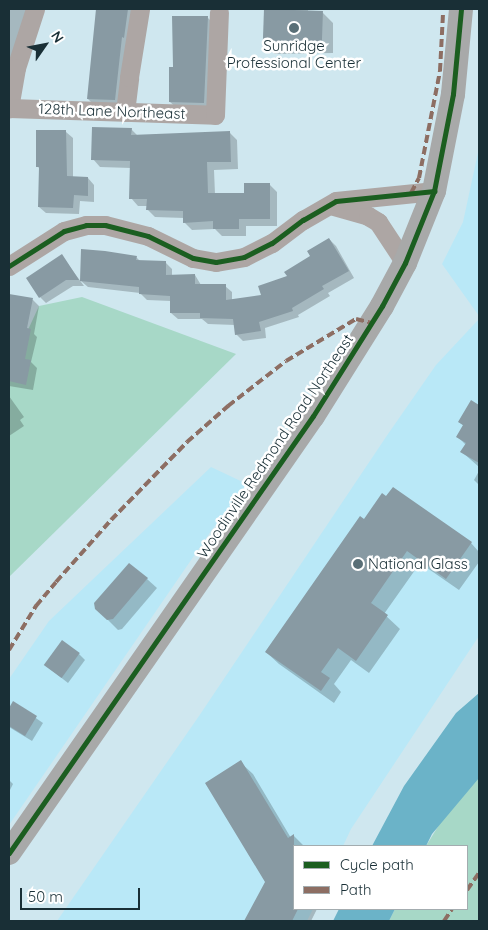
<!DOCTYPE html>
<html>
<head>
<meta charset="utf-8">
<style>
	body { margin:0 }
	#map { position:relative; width:488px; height:930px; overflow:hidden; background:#cfe7ef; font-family:Quicksand,sans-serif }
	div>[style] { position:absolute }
	.built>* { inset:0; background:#b9e8f7 }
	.green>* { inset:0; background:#a7d8c7 }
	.water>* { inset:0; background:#6bb3c8 }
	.shadow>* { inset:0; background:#0003 }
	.building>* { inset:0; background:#889aa3; transform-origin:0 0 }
	.minor>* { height:19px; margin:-9.5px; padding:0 9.5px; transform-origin:9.5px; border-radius:9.5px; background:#ada6a4 }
	.major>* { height:24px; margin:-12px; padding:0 12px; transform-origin:12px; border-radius:12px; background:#a8a9a9 }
	.quiet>* { height:4px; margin-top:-2px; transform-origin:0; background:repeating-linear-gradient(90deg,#8d6e63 0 8px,transparent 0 12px) }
	.cycleway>* { height:5px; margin:-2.5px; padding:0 2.5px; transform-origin:2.5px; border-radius:2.5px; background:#1b5e20 }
	.dots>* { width:14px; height:14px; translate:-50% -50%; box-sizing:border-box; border:2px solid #fff; border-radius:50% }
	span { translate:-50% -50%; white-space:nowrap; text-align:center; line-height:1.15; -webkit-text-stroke:5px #fff; paint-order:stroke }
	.poi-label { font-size:15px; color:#192f36 }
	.left { translate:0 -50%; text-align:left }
	.street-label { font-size:15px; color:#192f36 }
	.frame { position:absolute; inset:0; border:10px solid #192f36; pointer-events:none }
	.legend { position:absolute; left:293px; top:845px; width:175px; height:65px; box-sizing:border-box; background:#fff; border:1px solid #a3acaf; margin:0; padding:6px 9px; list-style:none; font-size:15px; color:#192f36 }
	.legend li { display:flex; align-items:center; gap:10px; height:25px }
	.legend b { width:25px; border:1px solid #a3acaf }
	.north { position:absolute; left:20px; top:20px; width:50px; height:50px; -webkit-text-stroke:4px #fff; paint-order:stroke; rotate:57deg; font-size:14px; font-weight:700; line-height:20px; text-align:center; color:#192f36 }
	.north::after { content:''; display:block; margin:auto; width:18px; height:22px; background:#192f36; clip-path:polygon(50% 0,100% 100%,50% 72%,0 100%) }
	.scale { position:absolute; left:20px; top:888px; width:120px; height:22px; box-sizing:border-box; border:2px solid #192f36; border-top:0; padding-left:6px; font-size:15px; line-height:18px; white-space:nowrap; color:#192f36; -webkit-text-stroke:4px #fff; paint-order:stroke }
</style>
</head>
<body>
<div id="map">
	<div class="built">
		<div style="clip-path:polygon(479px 148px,479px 316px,442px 264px,463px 222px)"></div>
		<div style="clip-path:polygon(479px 319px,479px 636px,351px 829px,343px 846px,294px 846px,294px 909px,313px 909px,307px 921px,57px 921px,199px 716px,388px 434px,436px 365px)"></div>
		<div style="clip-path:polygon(211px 467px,247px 484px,211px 531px,9px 825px,9px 679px,49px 621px)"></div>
	</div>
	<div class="green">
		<div style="clip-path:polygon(82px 297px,236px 354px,9px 577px,9px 371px,39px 306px)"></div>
		<div style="clip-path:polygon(479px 760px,479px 921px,389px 921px,395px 909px,467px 909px,467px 846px,426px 846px)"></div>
	</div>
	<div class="water">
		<div style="clip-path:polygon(479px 693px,479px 778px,432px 834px,426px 846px,372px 846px,404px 786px,456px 713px)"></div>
		<div style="clip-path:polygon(339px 909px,395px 909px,389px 921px,333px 921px)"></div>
	</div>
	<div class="shadow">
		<div style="clip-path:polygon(9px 9px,25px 9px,31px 15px,9px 85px)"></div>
		<div style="clip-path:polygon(98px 9px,138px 9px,124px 110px,98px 109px,88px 99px)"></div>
		<div style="clip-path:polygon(265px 9px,308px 9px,308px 13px,323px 13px,333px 23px,333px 53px,275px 54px,265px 44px)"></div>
		<div style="clip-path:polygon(207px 17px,214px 24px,210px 109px,177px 108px,170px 102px,174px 68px)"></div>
		<div style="clip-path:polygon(131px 129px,138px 136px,230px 133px,237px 140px,238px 169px,214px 170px,215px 194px,245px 194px,270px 185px,277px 192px,277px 226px,246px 226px,246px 236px,222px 236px,215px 229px,192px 230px,184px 222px,184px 218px,155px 217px,148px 210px,148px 206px,138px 206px,131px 198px,131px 168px,100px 167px,93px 159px)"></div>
		<div style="clip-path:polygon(66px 132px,73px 138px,73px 178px,88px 178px,94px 185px,94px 202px,80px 201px,79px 214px,46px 213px,39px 207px,41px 170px,38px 167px)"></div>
		<div style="clip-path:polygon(329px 239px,336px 246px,354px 278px,328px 293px,330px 296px,298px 315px,299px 317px,265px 328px,266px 338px,243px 341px,236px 334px,235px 325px,208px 324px,202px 319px,178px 319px,171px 313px,171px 301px,147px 300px,140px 293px,88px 287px,81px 281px,82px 251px,136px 257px,140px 261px,166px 263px,172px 269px,172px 276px,195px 275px,201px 285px,225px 286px,232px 292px,232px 301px,263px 297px,312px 257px)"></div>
		<div style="clip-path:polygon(62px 256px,84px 286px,73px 286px,46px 303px,40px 297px)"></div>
		<div style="clip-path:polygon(9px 295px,33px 300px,39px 306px,34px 334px,37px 337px,31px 362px,37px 368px,33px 390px,9px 386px)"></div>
		<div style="clip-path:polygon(9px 396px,24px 417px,20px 420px,24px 426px,9px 436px)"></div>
		<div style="clip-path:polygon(471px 402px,479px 406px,479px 467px,462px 452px,466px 445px,457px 436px,464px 426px,459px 422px)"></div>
		<div style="clip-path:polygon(479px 471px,479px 485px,474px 480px)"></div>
		<div style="clip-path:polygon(393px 489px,471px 543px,479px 552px,479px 562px,459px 590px,420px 563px,384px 614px,400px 629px,369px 673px,351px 660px,334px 684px,341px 692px,334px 703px,279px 664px,266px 652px,364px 520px)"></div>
		<div style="clip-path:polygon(147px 579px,157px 588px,122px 629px,118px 630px,106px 618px)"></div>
		<div style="clip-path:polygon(79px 654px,85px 660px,68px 683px,45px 665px)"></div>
		<div style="clip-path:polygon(14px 703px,43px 723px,32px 741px,9px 727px,9px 711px)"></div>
		<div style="clip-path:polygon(240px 762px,253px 774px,291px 838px,294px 836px,304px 846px,294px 846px,294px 909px,317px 909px,311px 921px,245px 921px,267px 882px)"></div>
		<div style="clip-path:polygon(9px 780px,13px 784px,9px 792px)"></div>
	</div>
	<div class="building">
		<div style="clip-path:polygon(96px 9px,128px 9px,124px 38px,122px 37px,115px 100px,87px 99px)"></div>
		<div style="left:264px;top:9px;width:59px;height:35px;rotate:2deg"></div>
		<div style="clip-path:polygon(172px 16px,208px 16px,204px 103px,169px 102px,169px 67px,173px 67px)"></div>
		<div style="clip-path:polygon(92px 127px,132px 128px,131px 135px,230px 131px,231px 162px,207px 162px,208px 193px,244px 193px,244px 183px,270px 183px,270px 219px,239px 219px,239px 229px,213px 229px,213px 221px,183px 223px,183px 211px,146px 210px,147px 199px,129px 199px,130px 161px,91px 160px)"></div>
		<div style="clip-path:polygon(36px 130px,66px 130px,67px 176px,88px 177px,88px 196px,74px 195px,73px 208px,38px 207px,39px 167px,36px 167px)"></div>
		<div style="clip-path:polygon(329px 238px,349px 271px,322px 286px,324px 289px,292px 308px,293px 311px,259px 322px,261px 331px,235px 335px,233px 319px,200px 318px,200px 313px,170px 313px,170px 296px,139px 294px,139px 287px,80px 281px,81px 249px,105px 251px,137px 256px,136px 260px,166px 261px,166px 275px,195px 274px,195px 284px,226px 284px,226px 300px,261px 295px,258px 286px,287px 276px,284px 272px,310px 256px,307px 251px)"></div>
		<div style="clip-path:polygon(62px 254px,79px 280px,66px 280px,39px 298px,26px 278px)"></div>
		<div style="clip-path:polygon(9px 294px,33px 298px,27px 328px,31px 329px,25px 359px,31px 360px,26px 385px,9px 381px)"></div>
		<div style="clip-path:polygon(471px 400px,479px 405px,479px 463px,460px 452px,466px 443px,456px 437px,463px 425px,458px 422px)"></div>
		<div style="clip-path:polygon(393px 487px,472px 542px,446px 579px,407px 551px,371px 603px,388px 615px,356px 661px,338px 648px,321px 672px,330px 678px,321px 691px,265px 652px,360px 516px,364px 519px,382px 493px,386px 496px)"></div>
		<div style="clip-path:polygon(129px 563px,148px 578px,113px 619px,107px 620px,95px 609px,94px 603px)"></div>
		<div style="left:62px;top:640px;width:22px;height:31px;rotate:36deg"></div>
		<div style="clip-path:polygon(13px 701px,37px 716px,25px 736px,9px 726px,9px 708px)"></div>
		<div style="clip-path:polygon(241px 760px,288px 838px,294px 834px,294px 909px,298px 909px,292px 921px,244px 921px,265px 882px,205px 783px)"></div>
	</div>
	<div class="minor">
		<div style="left:35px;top:9px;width:62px;rotate:107.9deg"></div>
		<div style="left:16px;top:68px;width:41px;rotate:99.9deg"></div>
		<div style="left:9px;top:108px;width:206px;rotate:1.9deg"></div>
		<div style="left:215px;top:115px;width:103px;rotate:-87.8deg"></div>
		<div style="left:125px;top:112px;width:35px;rotate:-83deg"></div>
		<div style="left:129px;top:77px;width:69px;rotate:-80.8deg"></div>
		<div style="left:334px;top:206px;width:35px;rotate:16deg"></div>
		<div style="left:368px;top:216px;width:12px;rotate:31deg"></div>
		<div style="left:378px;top:222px;width:49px;rotate:56.6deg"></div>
		<div style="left:9px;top:266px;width:65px;rotate:-32.5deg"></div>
		<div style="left:64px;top:231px;width:23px;rotate:-15deg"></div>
		<div style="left:86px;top:225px;width:19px"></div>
		<div style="left:105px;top:225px;width:44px;rotate:14.3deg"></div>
		<div style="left:148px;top:236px;width:50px;rotate:26.1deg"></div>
		<div style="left:193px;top:258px;width:23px;rotate:10deg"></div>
		<div style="left:216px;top:262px;width:28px;rotate:-10deg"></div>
		<div style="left:244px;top:257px;width:31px;rotate:-27deg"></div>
		<div style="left:272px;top:243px;width:39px;rotate:-37deg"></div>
		<div style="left:303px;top:220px;width:38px;rotate:-30deg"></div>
		<div style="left:336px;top:201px;width:99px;rotate:-5.8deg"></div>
	</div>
	<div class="major">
		<div style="left:9px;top:853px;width:532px;rotate:-55.18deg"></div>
		<div style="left:313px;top:416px;width:130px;rotate:-57.9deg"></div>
		<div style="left:382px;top:306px;width:49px;rotate:-61.9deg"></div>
		<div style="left:405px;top:263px;width:78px;rotate:-68.1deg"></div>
		<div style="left:434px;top:191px;width:99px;rotate:-78.9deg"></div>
		<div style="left:453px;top:94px;width:85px;rotate:-84.6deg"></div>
	</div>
	<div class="quiet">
		<div style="left:411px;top:193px;width:17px;rotate:-62deg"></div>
		<div style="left:419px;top:178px;width:109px;rotate:-78.9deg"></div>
		<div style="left:440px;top:71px;width:58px;rotate:-87deg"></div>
		<div style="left:9px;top:650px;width:52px;rotate:-58.5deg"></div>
		<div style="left:36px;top:606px;width:31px;rotate:-50deg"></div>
		<div style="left:56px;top:582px;width:83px;rotate:-48.4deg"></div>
		<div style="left:111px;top:520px;width:109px;rotate:-45.7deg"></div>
		<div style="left:187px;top:442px;width:55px;rotate:-41.3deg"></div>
		<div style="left:228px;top:406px;width:73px;rotate:-37.8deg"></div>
		<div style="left:286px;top:361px;width:82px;rotate:-31deg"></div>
		<div style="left:356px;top:319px;width:16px;rotate:14deg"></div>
		<div style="left:467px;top:890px;width:21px;rotate:-55deg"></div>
		<div style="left:444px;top:921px;width:14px;rotate:-56deg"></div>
	</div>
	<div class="cycleway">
		<div style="left:9px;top:266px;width:65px;rotate:-32.5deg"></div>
		<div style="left:64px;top:231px;width:23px;rotate:-15deg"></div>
		<div style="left:86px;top:225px;width:19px"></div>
		<div style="left:105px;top:225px;width:44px;rotate:14.3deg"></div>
		<div style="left:148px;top:236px;width:50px;rotate:26.1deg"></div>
		<div style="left:193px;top:258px;width:23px;rotate:10deg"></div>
		<div style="left:216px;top:262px;width:28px;rotate:-10deg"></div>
		<div style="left:244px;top:257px;width:31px;rotate:-27deg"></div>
		<div style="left:272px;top:243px;width:39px;rotate:-37deg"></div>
		<div style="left:303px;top:220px;width:38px;rotate:-30deg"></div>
		<div style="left:336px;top:201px;width:99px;rotate:-5.8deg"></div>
		<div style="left:9px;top:853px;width:532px;rotate:-55.18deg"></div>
		<div style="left:313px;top:416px;width:130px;rotate:-57.9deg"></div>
		<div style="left:382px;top:306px;width:49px;rotate:-61.9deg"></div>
		<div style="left:405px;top:263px;width:78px;rotate:-68.1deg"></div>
		<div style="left:434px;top:191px;width:99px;rotate:-78.9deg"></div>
		<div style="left:453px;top:94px;width:85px;rotate:-84.6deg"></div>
	</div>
	<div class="dots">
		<div style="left:294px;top:28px;background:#596f77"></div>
		<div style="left:358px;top:564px;background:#596f77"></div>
	</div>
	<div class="poi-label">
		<span style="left:294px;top:54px">Sunridge<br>Professional Center</span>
		<span class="left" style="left:368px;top:564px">National Glass</span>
	</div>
	<div class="street-label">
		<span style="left:112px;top:111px;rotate:2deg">128th Lane Northeast</span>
		<span style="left:275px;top:446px;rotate:-56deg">Woodinville Redmond Road Northeast</span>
	</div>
	<div class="frame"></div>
	<ul class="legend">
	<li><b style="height:6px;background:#1b5e20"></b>Cycle path</li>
	<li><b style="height:6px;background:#8d6e63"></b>Path</li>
	</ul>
	<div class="north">N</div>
	<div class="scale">50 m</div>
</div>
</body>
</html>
